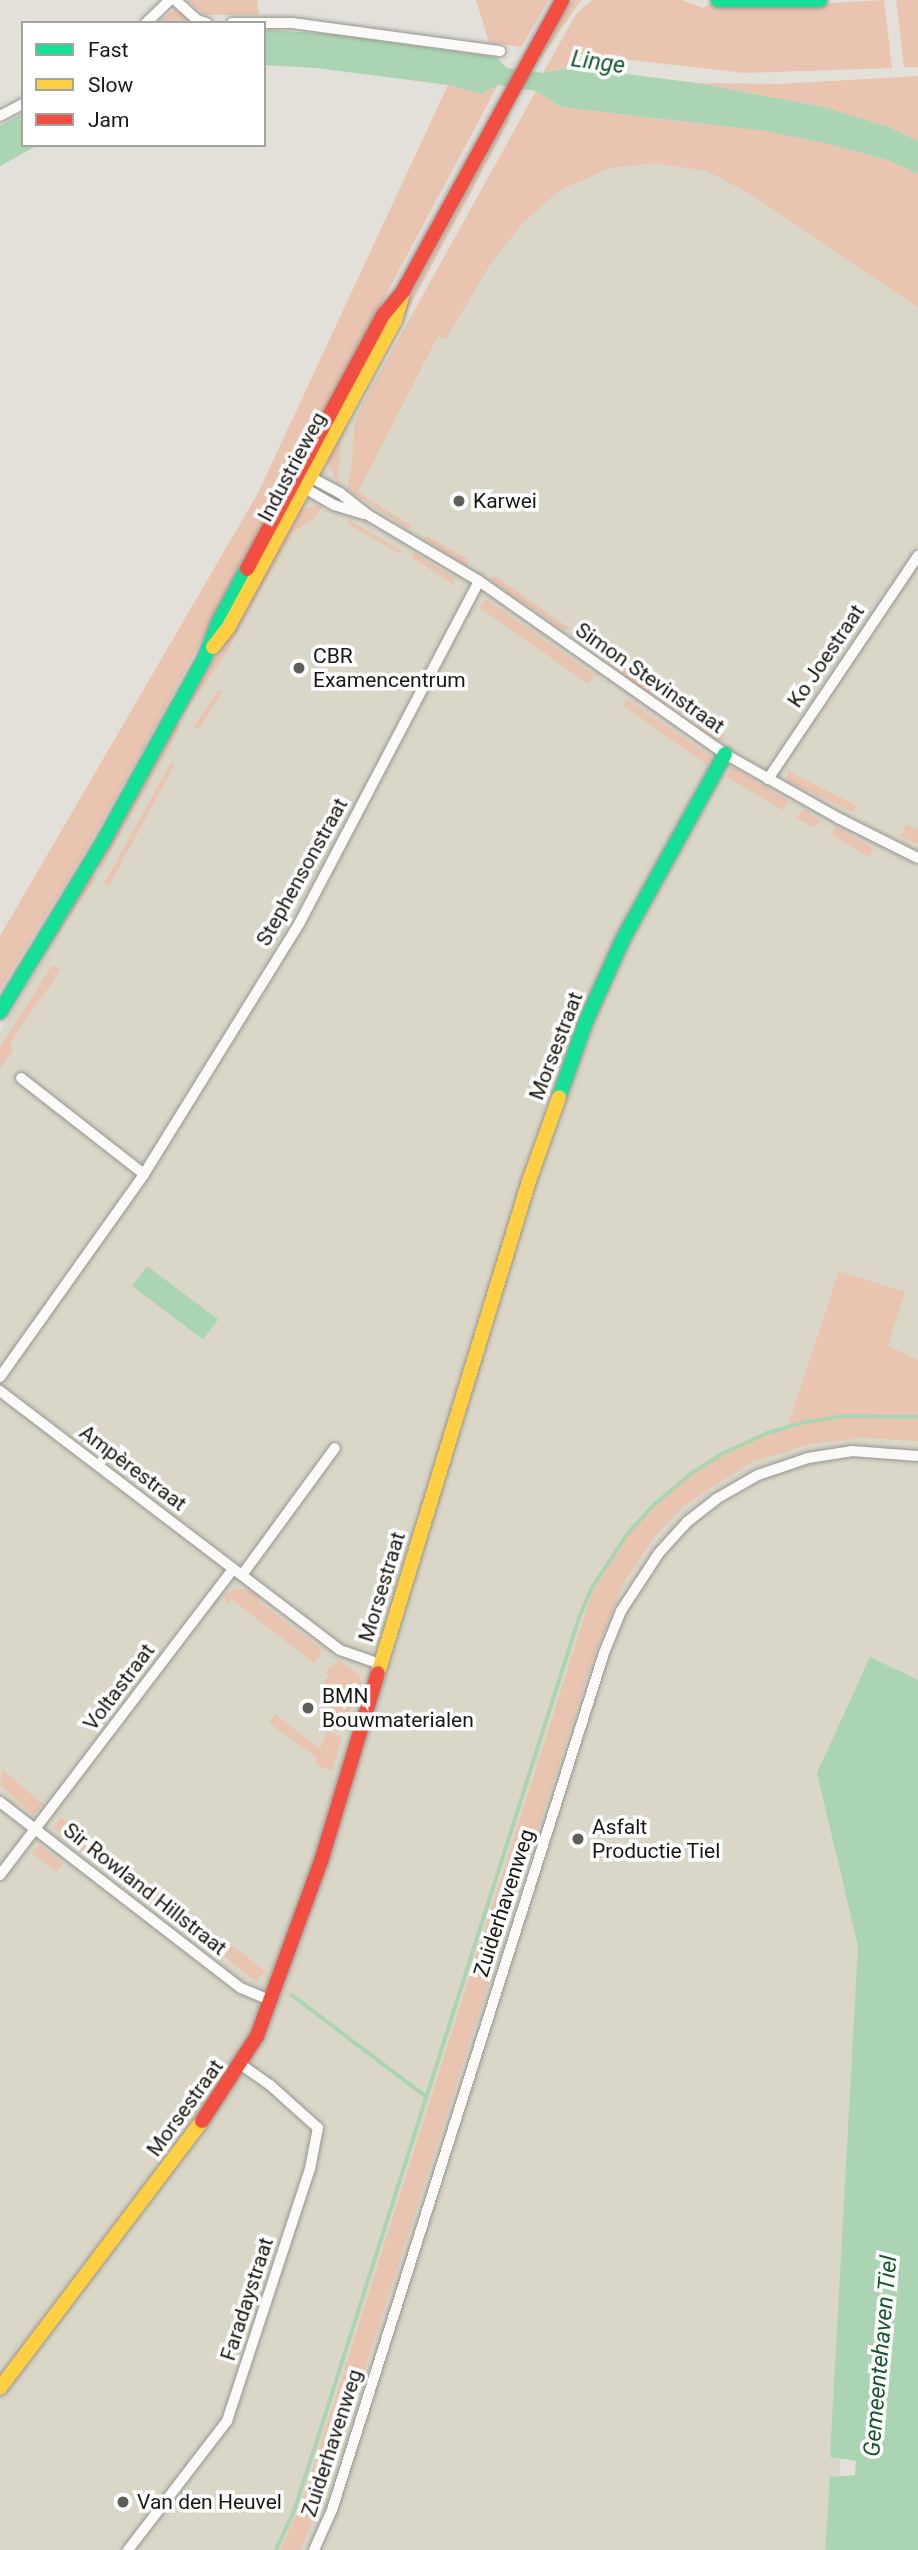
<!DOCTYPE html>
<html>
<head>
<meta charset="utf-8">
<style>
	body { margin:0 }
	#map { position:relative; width:918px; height:2550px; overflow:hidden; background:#e2e0d9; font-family:Roboto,sans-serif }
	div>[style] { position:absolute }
	.built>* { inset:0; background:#dad7c8 }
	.green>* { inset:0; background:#e9c4b0; transform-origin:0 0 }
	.water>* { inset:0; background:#abd5b2; transform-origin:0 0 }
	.stream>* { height:3.5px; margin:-1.75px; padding:0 1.75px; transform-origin:1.75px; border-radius:1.75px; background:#abd5b2 }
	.roads { filter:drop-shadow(0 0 2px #969590) drop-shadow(0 0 2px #969590) }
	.street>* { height:10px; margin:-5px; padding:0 5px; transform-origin:5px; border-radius:5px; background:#fbfaf9 }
	.fast>* { height:14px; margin:-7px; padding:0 7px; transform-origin:7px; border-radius:7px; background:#16e098 }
	.slow>* { height:14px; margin:-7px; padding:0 7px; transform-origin:7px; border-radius:7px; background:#ffcf43 }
	.jam>* { height:14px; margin:-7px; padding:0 7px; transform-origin:7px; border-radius:7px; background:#f24e42 }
	.dots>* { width:19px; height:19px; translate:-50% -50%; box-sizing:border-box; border:4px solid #fff; border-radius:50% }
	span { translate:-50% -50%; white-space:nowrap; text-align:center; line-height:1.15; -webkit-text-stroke:7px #fff; paint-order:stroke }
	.street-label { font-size:21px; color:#191813 }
	.poi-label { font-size:21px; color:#191813 }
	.left { translate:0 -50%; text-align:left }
	.water-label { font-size:23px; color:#14572d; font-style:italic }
	.legend { position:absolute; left:21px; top:21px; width:245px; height:126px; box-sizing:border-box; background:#fff; border:2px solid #a3a3a1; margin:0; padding:9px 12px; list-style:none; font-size:21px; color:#191813 }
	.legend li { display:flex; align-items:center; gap:14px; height:35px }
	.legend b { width:35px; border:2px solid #a3a3a1 }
</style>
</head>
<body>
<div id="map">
	<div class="built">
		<div style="clip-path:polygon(514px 138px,710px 165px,918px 297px,918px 1694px,871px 1948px,835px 2550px,0 2550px,0 1033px)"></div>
	</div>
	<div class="green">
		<div style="clip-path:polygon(187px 0,257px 0,259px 15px,205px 15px)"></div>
		<div style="clip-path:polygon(476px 0,549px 0,521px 47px,489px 42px)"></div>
		<div style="clip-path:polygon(573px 0,581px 0,535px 67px,563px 15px)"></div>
		<div style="clip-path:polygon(592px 0,682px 0,703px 8px,714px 2px,762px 7px,884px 0,892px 68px,745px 73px,578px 54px,571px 67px,543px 73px,576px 14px)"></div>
		<div style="clip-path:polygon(896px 0,918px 0,918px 67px,904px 67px)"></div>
		<div style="clip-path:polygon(175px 10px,182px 13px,197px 23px,154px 23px)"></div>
		<div style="clip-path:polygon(918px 76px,918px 141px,889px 127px,824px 107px,697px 83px,779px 84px)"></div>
		<div style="clip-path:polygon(448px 85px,471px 91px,498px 85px,150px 736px,86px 850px,0 990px,0 936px,258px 493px)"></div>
		<div style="clip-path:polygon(536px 91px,561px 107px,764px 131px,829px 144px,890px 161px,918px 174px,918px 307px,750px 194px,707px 171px,656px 163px,610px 168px,560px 190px,523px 223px,491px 263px,446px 339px,438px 336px,358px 492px,412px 526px,408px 529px,347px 489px,352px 465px,354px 426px,363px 403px)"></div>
		<div style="clip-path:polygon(507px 117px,510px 119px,351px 416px,341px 441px,338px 486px,328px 462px,339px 429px)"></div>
		<div style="clip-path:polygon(313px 506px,323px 506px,314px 518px,293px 532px,224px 657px,176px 724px,180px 727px,102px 867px,96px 863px,223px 643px,300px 511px)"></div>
		<div style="left:349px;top:520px;width:61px;height:4px;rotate:30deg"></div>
		<div style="clip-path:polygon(427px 536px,469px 560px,467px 567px,424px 539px)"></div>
		<div style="clip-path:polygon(414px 553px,454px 578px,454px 585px,411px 557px)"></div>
		<div style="clip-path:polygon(494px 575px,569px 628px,566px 631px,490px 580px)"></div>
		<div style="left:486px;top:599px;width:132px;height:11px;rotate:35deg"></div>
		<div style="clip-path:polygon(609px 657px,725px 735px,720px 742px,686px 716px,635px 685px,605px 660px)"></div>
		<div style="clip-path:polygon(218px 690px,223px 691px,199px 730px,194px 727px)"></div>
		<div style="clip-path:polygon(628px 700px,711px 757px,707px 765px,622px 705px)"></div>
		<div style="clip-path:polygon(171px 762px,175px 764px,109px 886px,104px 884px)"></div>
		<div style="left:732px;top:767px;width:66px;height:11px;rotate:31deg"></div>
		<div style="clip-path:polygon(788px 771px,857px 806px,852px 812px,787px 781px)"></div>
		<div style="clip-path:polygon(803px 809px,821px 821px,814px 827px,796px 818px)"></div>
		<div style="clip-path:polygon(906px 824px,918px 829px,918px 844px,900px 836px)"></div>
		<div style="clip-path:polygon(836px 827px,873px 848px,869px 858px,831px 834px)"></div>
		<div style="left:90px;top:874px;width:7px;height:171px;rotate:34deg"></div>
		<div style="clip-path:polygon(55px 966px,61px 970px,20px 1028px,10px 1045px,13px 1050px,0 1069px,0 1047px,51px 967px)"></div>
		<div style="clip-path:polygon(839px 1271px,905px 1292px,888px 1346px,918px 1360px,918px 1441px,862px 1438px,810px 1444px,752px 1462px,687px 1503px,654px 1537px,623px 1584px,592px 1661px,325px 2494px,300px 2550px,280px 2550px,303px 2499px,592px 1593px,626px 1536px,682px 1479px,710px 1459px,751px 1439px,788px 1426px)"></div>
		<div style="clip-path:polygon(237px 1588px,254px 1592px,260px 1597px,259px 1602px,320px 1648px,321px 1654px,314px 1663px,231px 1599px,226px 1605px,224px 1595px)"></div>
		<div style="clip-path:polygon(339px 1660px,359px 1675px,362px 1683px,360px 1691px,354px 1696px,345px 1728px,329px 1722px,338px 1693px,323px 1682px,329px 1675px,325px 1672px)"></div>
		<div style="clip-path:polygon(275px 1714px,320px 1749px,327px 1731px,342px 1737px,332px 1771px,318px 1766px,315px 1763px,317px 1758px,269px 1723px)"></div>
		<div style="clip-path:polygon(3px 1770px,44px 1805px,33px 1815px,0 1785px)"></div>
		<div style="left:61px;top:1818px;width:183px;height:12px;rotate:37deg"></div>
		<div style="clip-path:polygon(40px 1845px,63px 1864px,56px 1872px,31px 1853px)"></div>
		<div style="clip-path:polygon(225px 1940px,265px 1971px,255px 1981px,216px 1949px)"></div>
	</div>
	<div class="water">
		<div style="clip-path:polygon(264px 30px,332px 34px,496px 57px,507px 68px,531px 71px,543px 73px,571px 67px,697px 83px,824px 107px,889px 127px,918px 141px,918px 174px,890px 161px,829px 144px,764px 131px,561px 107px,536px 91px,498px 85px,482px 94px,448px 85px,316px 68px,264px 65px)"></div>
		<div style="clip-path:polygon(23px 113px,23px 145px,38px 145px,0 166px,0 126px)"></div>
		<div style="left:147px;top:1266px;width:89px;height:25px;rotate:37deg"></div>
		<div style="clip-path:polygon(870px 1657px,918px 1680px,918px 2550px,825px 2550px,830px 2477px,855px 2475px,856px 2461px,830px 2457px,858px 1946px,817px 1773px)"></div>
	</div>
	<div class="stream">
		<div style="left:292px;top:1995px;width:169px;rotate:37.1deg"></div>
		<div style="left:276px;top:2550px;width:43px;rotate:-65.2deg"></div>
		<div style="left:294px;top:2511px;width:67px;rotate:-71.8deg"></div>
		<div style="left:315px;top:2447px;width:870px;rotate:-72.34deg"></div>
		<div style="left:579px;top:1618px;width:33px;rotate:-67deg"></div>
		<div style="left:592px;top:1588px;width:66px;rotate:-56.8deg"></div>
		<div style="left:628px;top:1533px;width:40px;rotate:-47deg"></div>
		<div style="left:655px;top:1504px;width:48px;rotate:-40deg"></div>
		<div style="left:692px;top:1473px;width:38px;rotate:-32deg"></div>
		<div style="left:724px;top:1453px;width:47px;rotate:-24.9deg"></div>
		<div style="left:767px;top:1433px;width:41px;rotate:-15.8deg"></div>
		<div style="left:806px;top:1422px;width:37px;rotate:-9deg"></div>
		<div style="left:843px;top:1416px;width:75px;rotate:0.8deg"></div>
	</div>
	<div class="roads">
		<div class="street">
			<div style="left:175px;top:0;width:30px;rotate:42deg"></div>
			<div style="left:197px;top:20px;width:10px;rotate:17deg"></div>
			<div style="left:146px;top:23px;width:33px;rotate:-44deg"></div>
			<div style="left:232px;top:23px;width:60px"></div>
			<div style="left:292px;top:23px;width:210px;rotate:7.7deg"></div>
			<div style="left:0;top:116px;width:26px;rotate:-28deg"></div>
			<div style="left:304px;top:478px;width:6px;rotate:-9deg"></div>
			<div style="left:310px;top:477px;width:34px;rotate:28deg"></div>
			<div style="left:340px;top:493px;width:36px;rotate:38deg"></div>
			<div style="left:368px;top:515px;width:129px;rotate:30.7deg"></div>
			<div style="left:479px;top:581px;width:301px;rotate:35.1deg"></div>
			<div style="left:725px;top:754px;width:130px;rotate:29.5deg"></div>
			<div style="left:838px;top:818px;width:89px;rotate:26.6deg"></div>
			<div style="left:301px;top:486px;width:38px;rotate:30deg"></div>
			<div style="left:334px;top:505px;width:31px;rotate:17deg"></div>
			<div style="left:768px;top:779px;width:269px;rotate:-56.1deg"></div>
			<div style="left:21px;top:1078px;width:156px;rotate:38deg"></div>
			<div style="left:0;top:1377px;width:249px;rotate:-54.6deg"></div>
			<div style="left:144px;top:1174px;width:294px;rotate:-58.2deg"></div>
			<div style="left:299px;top:924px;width:387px;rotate:-62.3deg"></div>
			<div style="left:0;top:1391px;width:427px;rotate:37.3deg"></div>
			<div style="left:340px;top:1650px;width:42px;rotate:19.3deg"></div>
			<div style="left:242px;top:1575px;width:157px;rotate:-53.8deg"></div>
			<div style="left:0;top:1802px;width:304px;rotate:37.7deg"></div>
			<div style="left:241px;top:1988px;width:30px;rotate:23deg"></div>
			<div style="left:0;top:1875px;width:385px;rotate:-52.7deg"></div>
			<div style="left:128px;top:2550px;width:163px;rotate:-52.5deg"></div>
			<div style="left:227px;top:2421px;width:265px;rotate:-71.8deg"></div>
			<div style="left:310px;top:2169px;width:42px;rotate:-79deg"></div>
			<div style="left:318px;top:2128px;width:64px;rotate:-138.1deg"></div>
			<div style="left:270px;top:2085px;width:35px;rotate:-145deg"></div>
			<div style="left:314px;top:2550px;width:44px;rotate:-65.8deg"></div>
			<div style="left:332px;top:2510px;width:899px;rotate:-72.39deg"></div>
			<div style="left:604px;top:1653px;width:45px;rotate:-68deg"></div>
			<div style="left:621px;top:1611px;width:69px;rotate:-56.8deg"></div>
			<div style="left:659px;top:1553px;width:42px;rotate:-47.9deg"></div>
			<div style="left:687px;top:1522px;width:37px;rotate:-38deg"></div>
			<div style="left:716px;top:1499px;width:48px;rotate:-29.7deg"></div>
			<div style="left:758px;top:1475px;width:53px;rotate:-18.8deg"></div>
			<div style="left:808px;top:1458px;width:45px;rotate:-9deg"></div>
			<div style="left:852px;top:1451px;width:66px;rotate:4.3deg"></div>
		</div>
		<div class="fast">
			<div style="left:718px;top:0;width:102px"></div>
			<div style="left:0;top:1012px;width:201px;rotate:-58.8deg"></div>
			<div style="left:104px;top:840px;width:209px;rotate:-61.1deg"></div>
			<div style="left:205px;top:657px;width:39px;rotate:-69deg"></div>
			<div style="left:219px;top:621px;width:59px;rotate:-61.7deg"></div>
			<div style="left:559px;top:1097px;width:81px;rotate:-70.4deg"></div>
			<div style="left:586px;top:1021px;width:92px;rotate:-65.7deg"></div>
			<div style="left:624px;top:937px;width:209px;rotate:-61.1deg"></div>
		</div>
		<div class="slow">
			<div style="left:213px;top:647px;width:24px;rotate:-52deg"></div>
			<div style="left:228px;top:628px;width:349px;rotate:-61.5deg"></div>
			<div style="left:395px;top:321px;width:26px;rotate:-74deg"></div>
			<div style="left:378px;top:1673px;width:515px;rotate:-72.94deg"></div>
			<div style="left:529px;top:1181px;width:89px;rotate:-70.3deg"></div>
			<div style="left:0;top:2388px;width:335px;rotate:-52.9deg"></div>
		</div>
		<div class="jam">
			<div style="left:247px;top:569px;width:289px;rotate:-61.8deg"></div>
			<div style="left:384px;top:314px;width:30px;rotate:-50deg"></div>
			<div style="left:403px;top:291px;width:332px;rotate:-61.3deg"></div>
			<div style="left:202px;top:2121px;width:101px;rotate:-57.1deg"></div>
			<div style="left:257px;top:2036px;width:189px;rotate:-69.9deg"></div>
			<div style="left:322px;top:1858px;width:193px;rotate:-73.2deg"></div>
		</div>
	</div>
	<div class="dots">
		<div style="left:459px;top:501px;background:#5f5e58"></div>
		<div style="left:299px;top:668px;background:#5f5e58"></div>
		<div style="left:308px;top:1708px;background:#5f5e58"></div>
		<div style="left:578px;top:1839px;background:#5f5e58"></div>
		<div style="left:123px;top:2502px;background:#5f5e58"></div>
	</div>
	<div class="street-label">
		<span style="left:292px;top:467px;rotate:-62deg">Industrieweg</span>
		<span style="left:826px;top:656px;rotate:-56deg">Ko Joestraat</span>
		<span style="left:650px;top:678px;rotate:35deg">Simon Stevinstraat</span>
		<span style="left:302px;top:872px;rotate:-61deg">Stephensonstraat</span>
		<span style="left:556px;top:1046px;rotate:-69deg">Morsestraat</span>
		<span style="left:133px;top:1468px;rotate:37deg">Ampèrestraat</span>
		<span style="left:382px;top:1587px;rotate:-73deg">Morsestraat</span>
		<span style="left:119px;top:1687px;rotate:-53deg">Voltastraat</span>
		<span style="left:145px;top:1889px;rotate:38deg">Sir Rowland Hillstraat</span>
		<span style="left:504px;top:1903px;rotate:-72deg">Zuiderhavenweg</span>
		<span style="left:185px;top:2108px;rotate:-54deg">Morsestraat</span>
		<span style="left:247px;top:2299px;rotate:-72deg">Faradaystraat</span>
		<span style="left:332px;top:2443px;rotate:-72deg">Zuiderhavenweg</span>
	</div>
	<div class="poi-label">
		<span class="left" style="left:473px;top:501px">Karwei</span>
		<span class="left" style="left:313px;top:668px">CBR<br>Examencentrum</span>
		<span class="left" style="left:322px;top:1708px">BMN<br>Bouwmaterialen</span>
		<span class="left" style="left:592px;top:1839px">Asfalt<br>Productie Tiel</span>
		<span class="left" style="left:137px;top:2502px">Van den Heuvel</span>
	</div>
	<div class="water-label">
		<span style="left:598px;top:63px;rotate:8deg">Linge</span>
		<span style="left:881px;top:2356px;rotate:-85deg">Gemeentehaven Tiel</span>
	</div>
	<ul class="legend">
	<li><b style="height:9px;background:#16e098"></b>Fast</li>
	<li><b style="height:9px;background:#ffcf43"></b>Slow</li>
	<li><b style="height:9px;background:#f24e42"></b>Jam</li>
	</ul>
</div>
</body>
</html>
